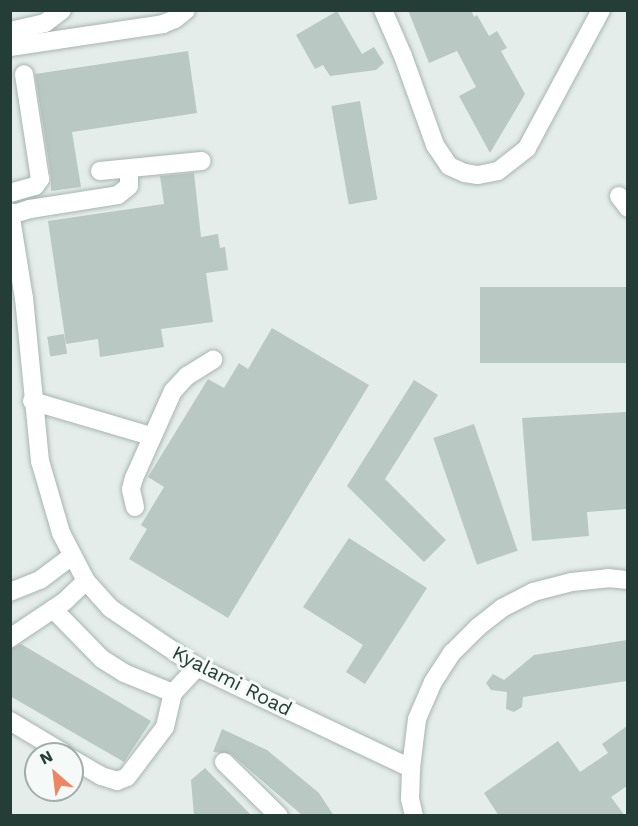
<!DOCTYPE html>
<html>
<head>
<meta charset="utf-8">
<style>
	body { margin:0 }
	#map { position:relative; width:638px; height:826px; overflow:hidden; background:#e4ede9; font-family:"Work Sans",sans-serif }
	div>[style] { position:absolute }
	.building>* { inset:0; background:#b9c8c2; transform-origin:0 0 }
	.roads { filter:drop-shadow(0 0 2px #a7b5b0) drop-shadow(0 0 2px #a7b5b0) }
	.minor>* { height:18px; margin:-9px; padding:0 9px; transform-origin:9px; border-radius:9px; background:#fff }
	span { translate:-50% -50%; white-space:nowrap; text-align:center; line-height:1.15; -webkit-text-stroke:6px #f5f9f7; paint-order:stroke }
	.street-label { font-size:20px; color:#243e37 }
	.frame { position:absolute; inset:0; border:12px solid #243e37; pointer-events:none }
	.north { position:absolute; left:24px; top:742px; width:60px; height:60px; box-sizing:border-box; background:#f5f9f7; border:2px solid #a1aeaa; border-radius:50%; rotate:332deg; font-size:16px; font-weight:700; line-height:24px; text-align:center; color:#243e37 }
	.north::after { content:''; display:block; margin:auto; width:21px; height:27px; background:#ec8663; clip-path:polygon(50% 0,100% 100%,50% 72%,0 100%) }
</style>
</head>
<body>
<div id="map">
	<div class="building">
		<div style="clip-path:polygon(408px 10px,471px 10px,474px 17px,477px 15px,489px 36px,497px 31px,507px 48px,501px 51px,525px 94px,490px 153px,459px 96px,476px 87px,457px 51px,429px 63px)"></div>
		<div style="clip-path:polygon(337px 11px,362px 54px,374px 47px,384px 63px,376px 70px,330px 76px,323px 65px,315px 69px,296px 35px)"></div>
		<div style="clip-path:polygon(188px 51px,197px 113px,72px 132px,81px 187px,51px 191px,51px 177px,35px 74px)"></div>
		<div style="left:360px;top:101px;width:100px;height:29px;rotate:80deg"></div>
		<div style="clip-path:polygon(194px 173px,201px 237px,218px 234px,220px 248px,225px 247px,228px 270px,206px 273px,213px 322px,161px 329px,164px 347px,100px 357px,98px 339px,66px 344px,48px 221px,164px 204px,160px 176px)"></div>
		<div style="left:627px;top:287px;width:76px;height:147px;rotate:90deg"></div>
		<div style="clip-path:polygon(272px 328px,369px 385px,228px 618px,129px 559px,147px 529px,141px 525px,164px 487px,148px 477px,208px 379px,224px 388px,239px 363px,248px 369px)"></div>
		<div style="left:64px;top:334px;width:20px;height:17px;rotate:81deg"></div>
		<div style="clip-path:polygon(414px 380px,438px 395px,385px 479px,446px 540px,424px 562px,347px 486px)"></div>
		<div style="clip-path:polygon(627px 412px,627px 509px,587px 512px,589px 536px,532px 541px,522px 418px)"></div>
		<div style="left:474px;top:424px;width:134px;height:43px;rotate:71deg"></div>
		<div style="clip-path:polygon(349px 538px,427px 588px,365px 684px,346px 672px,363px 645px,303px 607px)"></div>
		<div style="clip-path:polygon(627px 640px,627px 681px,523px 697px,522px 707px,514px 712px,506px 709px,507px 692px,491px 690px,486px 683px,493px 674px,504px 680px,534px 655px)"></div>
		<div style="clip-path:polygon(21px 644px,151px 721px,124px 762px,10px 696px,10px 649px)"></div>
		<div style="clip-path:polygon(627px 726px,627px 786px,611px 797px,625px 816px,499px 816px,484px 793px,558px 741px,580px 772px,608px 753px,602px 744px)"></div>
		<div style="clip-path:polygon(222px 729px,267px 750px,319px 793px,334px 816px,303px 816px,231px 754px,213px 752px)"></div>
		<div style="clip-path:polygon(205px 768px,252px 816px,194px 816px,191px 780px)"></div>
	</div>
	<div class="roads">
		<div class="minor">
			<div style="left:383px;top:10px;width:50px;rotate:66.5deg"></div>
			<div style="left:403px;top:56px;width:95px;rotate:70.2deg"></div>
			<div style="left:435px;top:145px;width:25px;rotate:56deg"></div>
			<div style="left:449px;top:166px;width:17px;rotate:24deg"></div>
			<div style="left:465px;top:173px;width:13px;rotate:9deg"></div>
			<div style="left:478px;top:175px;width:20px;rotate:-11deg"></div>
			<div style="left:498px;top:171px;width:37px;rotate:-38deg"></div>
			<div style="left:527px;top:148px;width:157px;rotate:-61.8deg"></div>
			<div style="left:10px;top:31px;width:36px;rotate:-13deg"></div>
			<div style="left:45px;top:23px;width:21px;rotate:-37deg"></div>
			<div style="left:10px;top:47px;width:155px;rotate:-8.5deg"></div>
			<div style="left:163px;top:24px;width:13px;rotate:-23deg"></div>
			<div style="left:175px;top:19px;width:14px;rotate:-39deg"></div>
			<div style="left:100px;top:171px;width:102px;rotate:-5.6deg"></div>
			<div style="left:10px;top:193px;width:26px;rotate:-16deg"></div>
			<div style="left:35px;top:186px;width:9px;rotate:-54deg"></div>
			<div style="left:40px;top:179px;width:106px;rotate:-98.7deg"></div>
			<div style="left:619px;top:196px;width:15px;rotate:53deg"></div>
			<div style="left:10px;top:212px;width:87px;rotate:80.8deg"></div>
			<div style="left:24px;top:298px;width:164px;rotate:84.4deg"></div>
			<div style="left:40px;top:461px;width:75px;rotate:73.7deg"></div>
			<div style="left:61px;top:533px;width:54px;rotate:62.5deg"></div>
			<div style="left:86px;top:581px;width:36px;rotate:48deg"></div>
			<div style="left:110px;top:608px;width:105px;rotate:34.1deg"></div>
			<div style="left:197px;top:667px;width:237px;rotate:25.3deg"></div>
			<div style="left:11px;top:215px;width:20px;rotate:-18deg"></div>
			<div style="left:30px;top:209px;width:89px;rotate:-9deg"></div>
			<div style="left:118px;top:195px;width:14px;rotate:-39deg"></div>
			<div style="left:129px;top:186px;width:16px;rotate:-90deg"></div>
			<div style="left:32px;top:401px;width:124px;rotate:16.4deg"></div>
			<div style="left:135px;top:507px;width:18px;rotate:-103deg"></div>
			<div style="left:131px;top:489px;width:11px;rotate:-75deg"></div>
			<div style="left:134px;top:478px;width:95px;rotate:-65.9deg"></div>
			<div style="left:173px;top:391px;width:21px;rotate:-47deg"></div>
			<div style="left:187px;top:376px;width:31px;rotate:-32deg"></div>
			<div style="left:10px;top:592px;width:32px;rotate:-22deg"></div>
			<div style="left:40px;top:580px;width:40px;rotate:-37deg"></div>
			<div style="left:53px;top:609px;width:70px;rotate:45.6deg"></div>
			<div style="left:102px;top:659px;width:26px;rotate:32deg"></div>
			<div style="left:124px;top:673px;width:53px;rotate:22.2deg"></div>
			<div style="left:10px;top:638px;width:66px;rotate:-33.9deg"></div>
			<div style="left:65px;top:601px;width:29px;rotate:-44deg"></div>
			<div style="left:10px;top:721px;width:64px;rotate:31deg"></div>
			<div style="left:72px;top:759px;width:34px;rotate:30deg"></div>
			<div style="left:101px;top:776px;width:17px;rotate:17deg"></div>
			<div style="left:117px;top:781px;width:11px;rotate:-22deg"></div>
			<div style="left:127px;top:777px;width:63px;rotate:-52.8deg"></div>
			<div style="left:165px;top:727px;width:35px;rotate:-77deg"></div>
			<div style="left:173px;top:693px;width:35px;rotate:-47deg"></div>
			<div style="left:224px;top:762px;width:77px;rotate:44.5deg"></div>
			<div style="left:414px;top:816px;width:17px;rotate:-103deg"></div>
			<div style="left:410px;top:799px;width:31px;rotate:-88deg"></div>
			<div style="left:411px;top:768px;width:49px;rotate:-83deg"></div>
			<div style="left:417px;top:719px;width:40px;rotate:-66.6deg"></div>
			<div style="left:433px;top:682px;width:35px;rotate:-57deg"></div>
			<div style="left:452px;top:653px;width:37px;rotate:-45deg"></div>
			<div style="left:478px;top:627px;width:31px;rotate:-38deg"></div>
			<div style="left:502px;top:608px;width:35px;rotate:-27deg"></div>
			<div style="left:533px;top:592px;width:40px;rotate:-14.4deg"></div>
			<div style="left:572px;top:582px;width:36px;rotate:-6deg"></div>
			<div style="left:608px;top:578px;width:20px;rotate:6deg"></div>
		</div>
	</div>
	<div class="street-label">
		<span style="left:232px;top:681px;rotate:27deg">Kyalami Road</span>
	</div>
	<div class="frame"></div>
	<div class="north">N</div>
</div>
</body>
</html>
